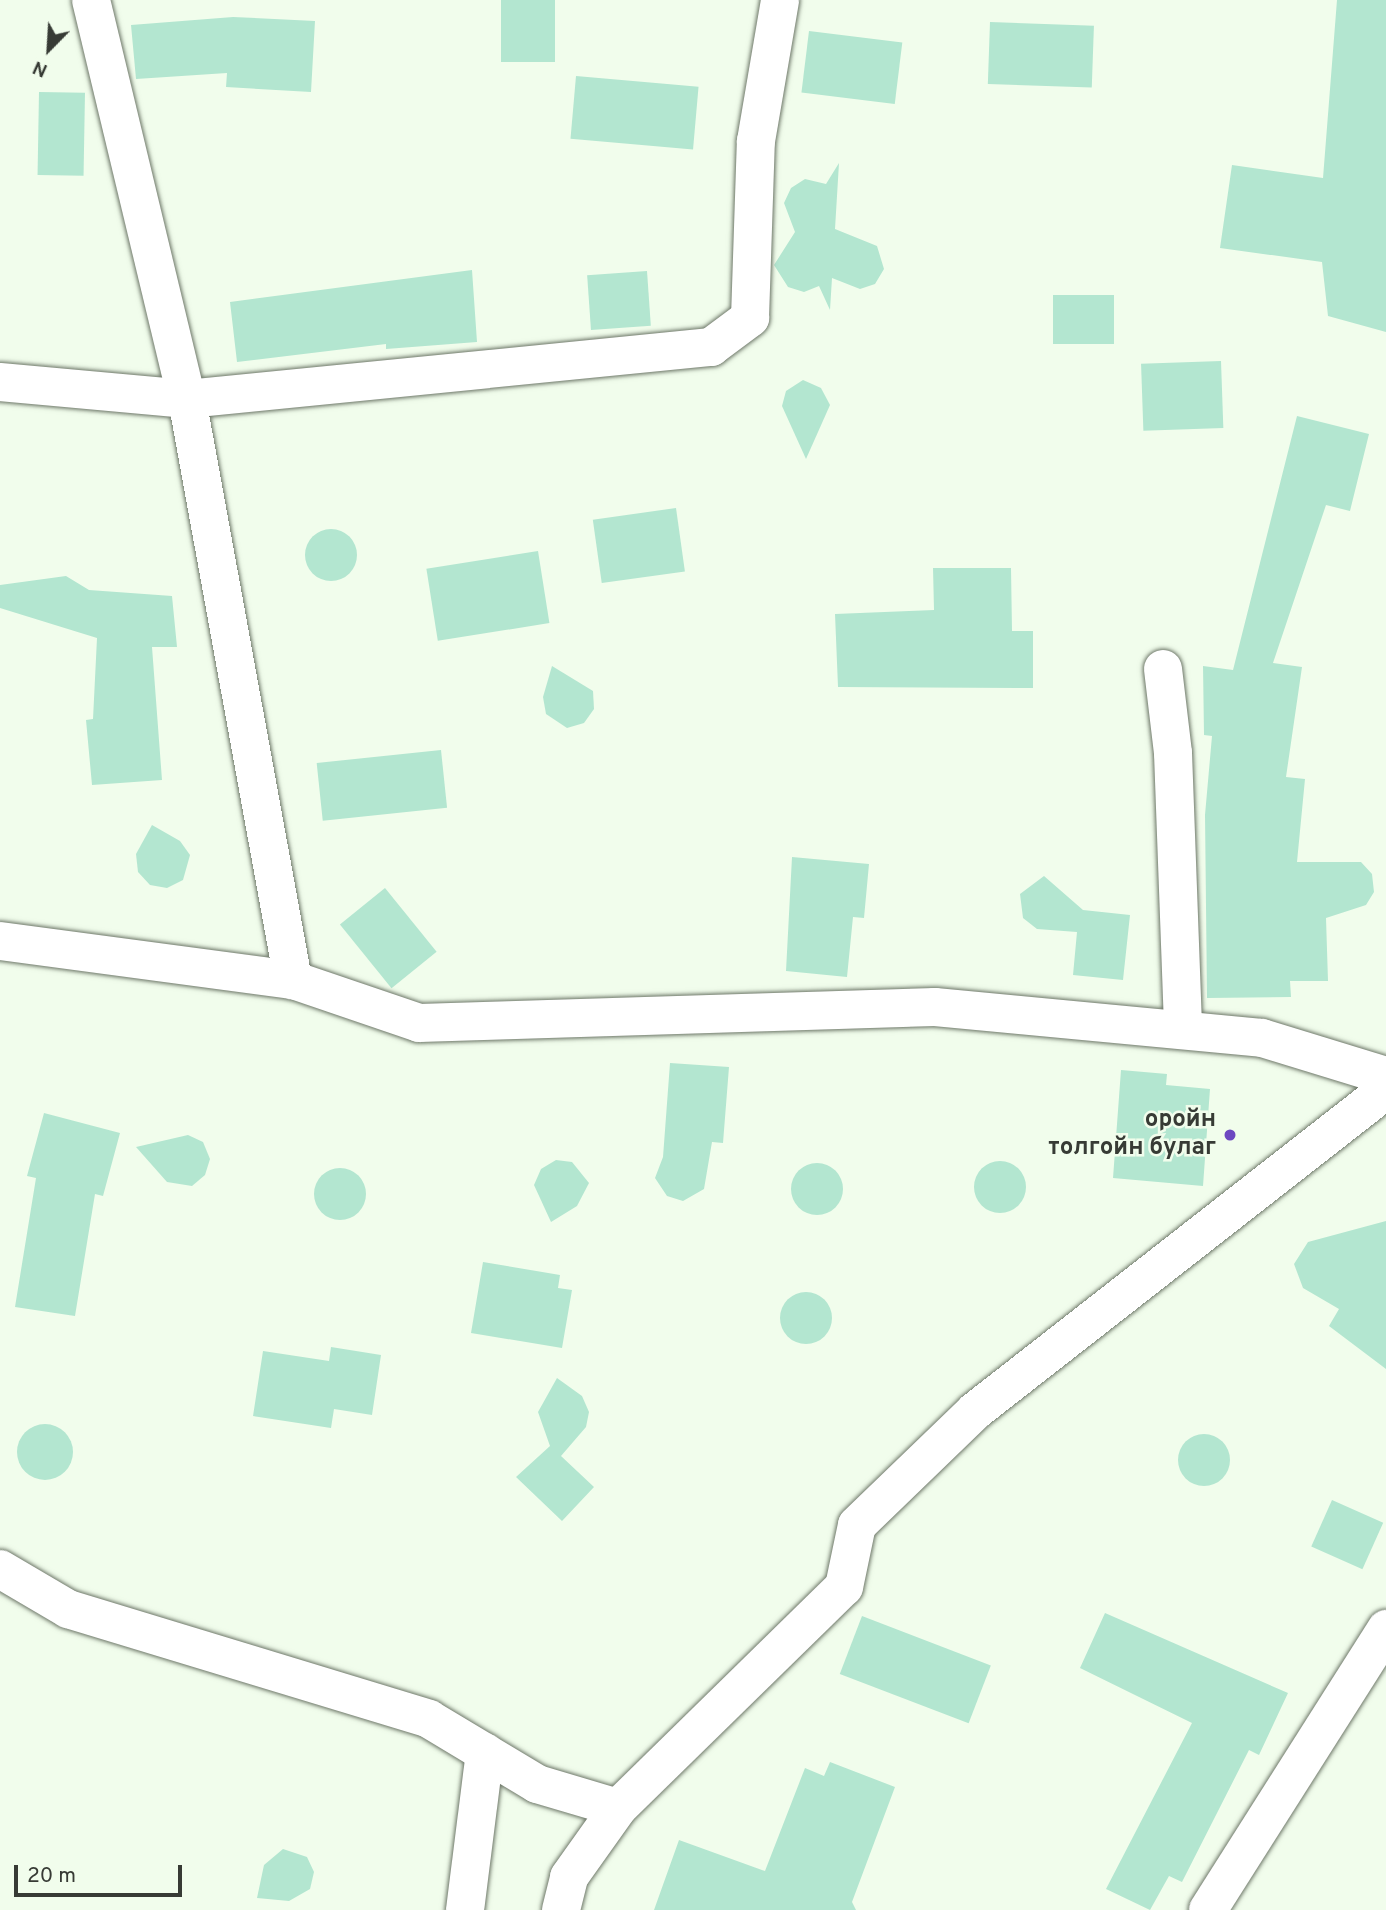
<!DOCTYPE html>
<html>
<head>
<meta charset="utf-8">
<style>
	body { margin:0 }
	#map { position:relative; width:1386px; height:1910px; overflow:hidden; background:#f1fdec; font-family:Overpass,sans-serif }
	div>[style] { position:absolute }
	.building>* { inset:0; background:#b3e6d0; transform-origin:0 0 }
	.round { border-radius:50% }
	.roads { filter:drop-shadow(0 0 2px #6e7869) drop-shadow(0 0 2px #6e7869) }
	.minor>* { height:38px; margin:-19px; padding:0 19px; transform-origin:19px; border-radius:19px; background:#fff }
	.dots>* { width:19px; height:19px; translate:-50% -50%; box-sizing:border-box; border:4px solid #f1fdec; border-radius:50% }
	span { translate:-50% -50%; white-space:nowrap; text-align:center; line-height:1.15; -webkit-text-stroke:5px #f1fdec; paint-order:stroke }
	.poi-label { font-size:24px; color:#373b35; font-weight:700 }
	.right { translate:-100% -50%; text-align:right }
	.north { position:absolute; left:14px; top:14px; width:70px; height:70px; -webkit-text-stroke:5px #f1fdec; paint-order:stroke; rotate:204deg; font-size:19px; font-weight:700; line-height:28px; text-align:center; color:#373b35 }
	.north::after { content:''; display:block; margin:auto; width:24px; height:32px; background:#373b35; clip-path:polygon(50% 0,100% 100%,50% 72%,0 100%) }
	.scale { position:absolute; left:14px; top:1865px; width:168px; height:32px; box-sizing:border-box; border:4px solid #373b35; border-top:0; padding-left:9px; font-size:21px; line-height:24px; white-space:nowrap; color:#373b35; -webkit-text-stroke:5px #f1fdec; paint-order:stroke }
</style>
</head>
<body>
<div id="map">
	<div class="building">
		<div style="left:501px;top:0;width:54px;height:62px"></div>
		<div style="clip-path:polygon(1337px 0,1386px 0,1386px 332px,1328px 316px,1322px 262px,1220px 248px,1232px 165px,1323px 178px)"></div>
		<div style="clip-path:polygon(233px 17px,315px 21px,311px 92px,226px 87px,227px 73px,136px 79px,131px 25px)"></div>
		<div style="left:990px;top:22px;width:104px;height:62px;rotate:2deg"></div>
		<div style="left:809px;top:31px;width:94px;height:62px;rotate:7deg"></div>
		<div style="left:576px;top:76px;width:123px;height:63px;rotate:5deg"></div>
		<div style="left:39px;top:92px;width:46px;height:83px;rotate:1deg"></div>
		<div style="clip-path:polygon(839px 163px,835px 229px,877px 246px,884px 269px,875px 284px,860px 289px,832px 278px,830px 310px,819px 286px,804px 292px,788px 287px,774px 265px,795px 232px,784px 203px,791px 188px,805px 179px,826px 184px)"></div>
		<div style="clip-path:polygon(472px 270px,477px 342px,386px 349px,386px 344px,237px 362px,230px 302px)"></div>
		<div style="left:647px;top:271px;width:55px;height:60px;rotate:86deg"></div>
		<div style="left:1053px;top:295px;width:61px;height:49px"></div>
		<div style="left:1221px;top:361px;width:67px;height:80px;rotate:88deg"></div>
		<div style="clip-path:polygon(803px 380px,821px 388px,830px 405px,806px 459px,782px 406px,786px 391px)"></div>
		<div style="clip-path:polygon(1297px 416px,1369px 434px,1350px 511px,1326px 505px,1273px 663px,1302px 667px,1286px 777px,1305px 779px,1297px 862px,1361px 862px,1372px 874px,1374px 892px,1366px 905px,1326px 918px,1328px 981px,1290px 981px,1291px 997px,1207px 998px,1205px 815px,1212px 736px,1204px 735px,1203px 666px,1233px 670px)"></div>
		<div style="left:676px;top:508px;width:64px;height:84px;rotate:82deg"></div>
		<div class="round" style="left:305px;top:529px;width:52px;height:52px"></div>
		<div style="left:538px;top:551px;width:73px;height:113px;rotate:81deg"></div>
		<div style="clip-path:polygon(933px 568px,1011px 568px,1012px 631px,1033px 631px,1033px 688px,838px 687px,835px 614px,934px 610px)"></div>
		<div style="clip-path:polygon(66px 576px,89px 590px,172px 596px,177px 647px,152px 647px,162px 780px,92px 785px,86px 720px,93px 719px,97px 638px,0 608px,0 585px)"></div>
		<div style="clip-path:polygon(552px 666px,593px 691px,594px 709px,584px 723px,567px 728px,546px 714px,543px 697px)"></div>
		<div style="left:441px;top:750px;width:58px;height:125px;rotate:84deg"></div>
		<div style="clip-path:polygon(152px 825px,180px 841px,190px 855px,183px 880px,167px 888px,150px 885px,138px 872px,136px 854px)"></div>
		<div style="clip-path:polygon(792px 857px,869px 864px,864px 918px,853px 917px,847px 977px,786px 971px)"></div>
		<div style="clip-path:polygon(1044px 876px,1083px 910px,1130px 915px,1123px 980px,1073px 975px,1077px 932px,1037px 929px,1023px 918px,1020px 894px)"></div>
		<div style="left:385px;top:888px;width:82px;height:58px;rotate:51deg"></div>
		<div style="clip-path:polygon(670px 1063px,729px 1067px,723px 1143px,712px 1142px,704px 1189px,683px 1201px,667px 1196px,655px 1178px,663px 1157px)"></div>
		<div style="clip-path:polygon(1121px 1070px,1167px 1074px,1166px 1085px,1210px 1089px,1203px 1186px,1113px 1178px)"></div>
		<div style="clip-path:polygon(44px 1113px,120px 1133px,103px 1196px,95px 1194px,75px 1316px,15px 1307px,36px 1178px,27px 1176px)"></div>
		<div style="clip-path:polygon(188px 1135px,203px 1142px,210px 1159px,205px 1175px,192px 1186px,167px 1182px,136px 1147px)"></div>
		<div style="clip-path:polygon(556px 1160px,572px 1162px,589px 1183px,577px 1206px,551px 1222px,534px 1185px,541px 1169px)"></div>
		<div class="round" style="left:974px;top:1161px;width:52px;height:52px"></div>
		<div class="round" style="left:791px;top:1163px;width:52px;height:52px"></div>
		<div class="round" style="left:314px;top:1168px;width:52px;height:52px"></div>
		<div style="clip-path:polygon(1386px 1221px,1386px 1369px,1329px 1326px,1339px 1309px,1303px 1288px,1294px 1264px,1308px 1242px)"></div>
		<div style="clip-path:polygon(483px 1262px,560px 1275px,558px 1288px,572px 1290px,562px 1348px,471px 1333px)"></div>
		<div class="round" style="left:780px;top:1292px;width:52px;height:52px"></div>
		<div style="clip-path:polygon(331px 1347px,381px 1355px,372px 1415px,334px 1409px,331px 1428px,253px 1416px,263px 1351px,329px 1361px)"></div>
		<div style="clip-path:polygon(557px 1378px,582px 1396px,589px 1412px,586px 1427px,561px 1456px,594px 1487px,562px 1521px,516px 1477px,550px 1446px,538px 1412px)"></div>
		<div class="round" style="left:17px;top:1424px;width:56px;height:56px"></div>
		<div class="round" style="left:1178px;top:1434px;width:52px;height:52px"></div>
		<div style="left:1332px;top:1500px;width:56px;height:51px;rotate:24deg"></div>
		<div style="clip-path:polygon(1105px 1613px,1288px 1693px,1259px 1755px,1249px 1750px,1182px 1882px,1169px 1876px,1150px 1910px,1106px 1889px,1192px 1723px,1080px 1668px)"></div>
		<div style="left:862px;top:1616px;width:138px;height:62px;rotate:21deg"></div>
		<div style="clip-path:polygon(830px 1762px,895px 1787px,852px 1902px,856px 1910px,654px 1910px,679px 1840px,765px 1871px,805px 1768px,824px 1776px)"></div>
		<div style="clip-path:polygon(283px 1849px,307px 1857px,314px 1872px,310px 1889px,289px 1901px,257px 1898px,264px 1865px)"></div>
	</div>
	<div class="roads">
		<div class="minor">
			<div style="left:91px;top:0;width:410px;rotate:76.5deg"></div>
			<div style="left:187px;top:399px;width:591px;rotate:79.66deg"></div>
			<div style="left:0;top:382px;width:188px;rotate:5.2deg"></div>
			<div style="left:187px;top:399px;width:527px;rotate:-5.67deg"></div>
			<div style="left:711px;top:347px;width:49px;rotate:-36.6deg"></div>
			<div style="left:750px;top:318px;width:177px;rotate:-88.1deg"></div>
			<div style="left:756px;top:141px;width:143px;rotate:-80.3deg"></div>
			<div style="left:1163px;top:669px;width:85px;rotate:83.2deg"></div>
			<div style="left:1173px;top:753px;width:277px;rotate:87.9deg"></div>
			<div style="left:0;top:941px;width:296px;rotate:7.6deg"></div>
			<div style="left:293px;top:980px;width:133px;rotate:18.8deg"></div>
			<div style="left:419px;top:1023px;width:516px;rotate:-1.78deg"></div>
			<div style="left:935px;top:1007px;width:328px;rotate:5.4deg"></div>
			<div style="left:1262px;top:1038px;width:130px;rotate:17deg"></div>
			<div style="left:0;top:1569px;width:79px;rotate:30.5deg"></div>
			<div style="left:68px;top:1609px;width:377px;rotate:16.9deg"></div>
			<div style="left:429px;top:1719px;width:126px;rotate:31deg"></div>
			<div style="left:537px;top:1784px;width:84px;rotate:16.5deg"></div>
			<div style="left:465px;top:1910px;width:159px;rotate:-82.8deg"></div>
			<div style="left:561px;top:1910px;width:34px;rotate:-76deg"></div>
			<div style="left:569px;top:1877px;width:85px;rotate:-54.6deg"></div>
			<div style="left:618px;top:1808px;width:316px;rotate:-44.4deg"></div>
			<div style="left:844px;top:1587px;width:63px;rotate:-78.2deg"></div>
			<div style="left:857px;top:1525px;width:164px;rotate:-44deg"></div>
			<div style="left:975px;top:1411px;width:521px;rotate:-37.99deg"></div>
			<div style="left:1208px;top:1910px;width:333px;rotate:-57.6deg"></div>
		</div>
	</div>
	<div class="dots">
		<div style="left:1230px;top:1135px;background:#6d48c1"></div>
	</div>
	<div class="poi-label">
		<span class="right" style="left:1216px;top:1135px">оройн<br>толгойн булаг</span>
	</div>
	<div class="north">N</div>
	<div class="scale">20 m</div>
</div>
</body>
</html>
